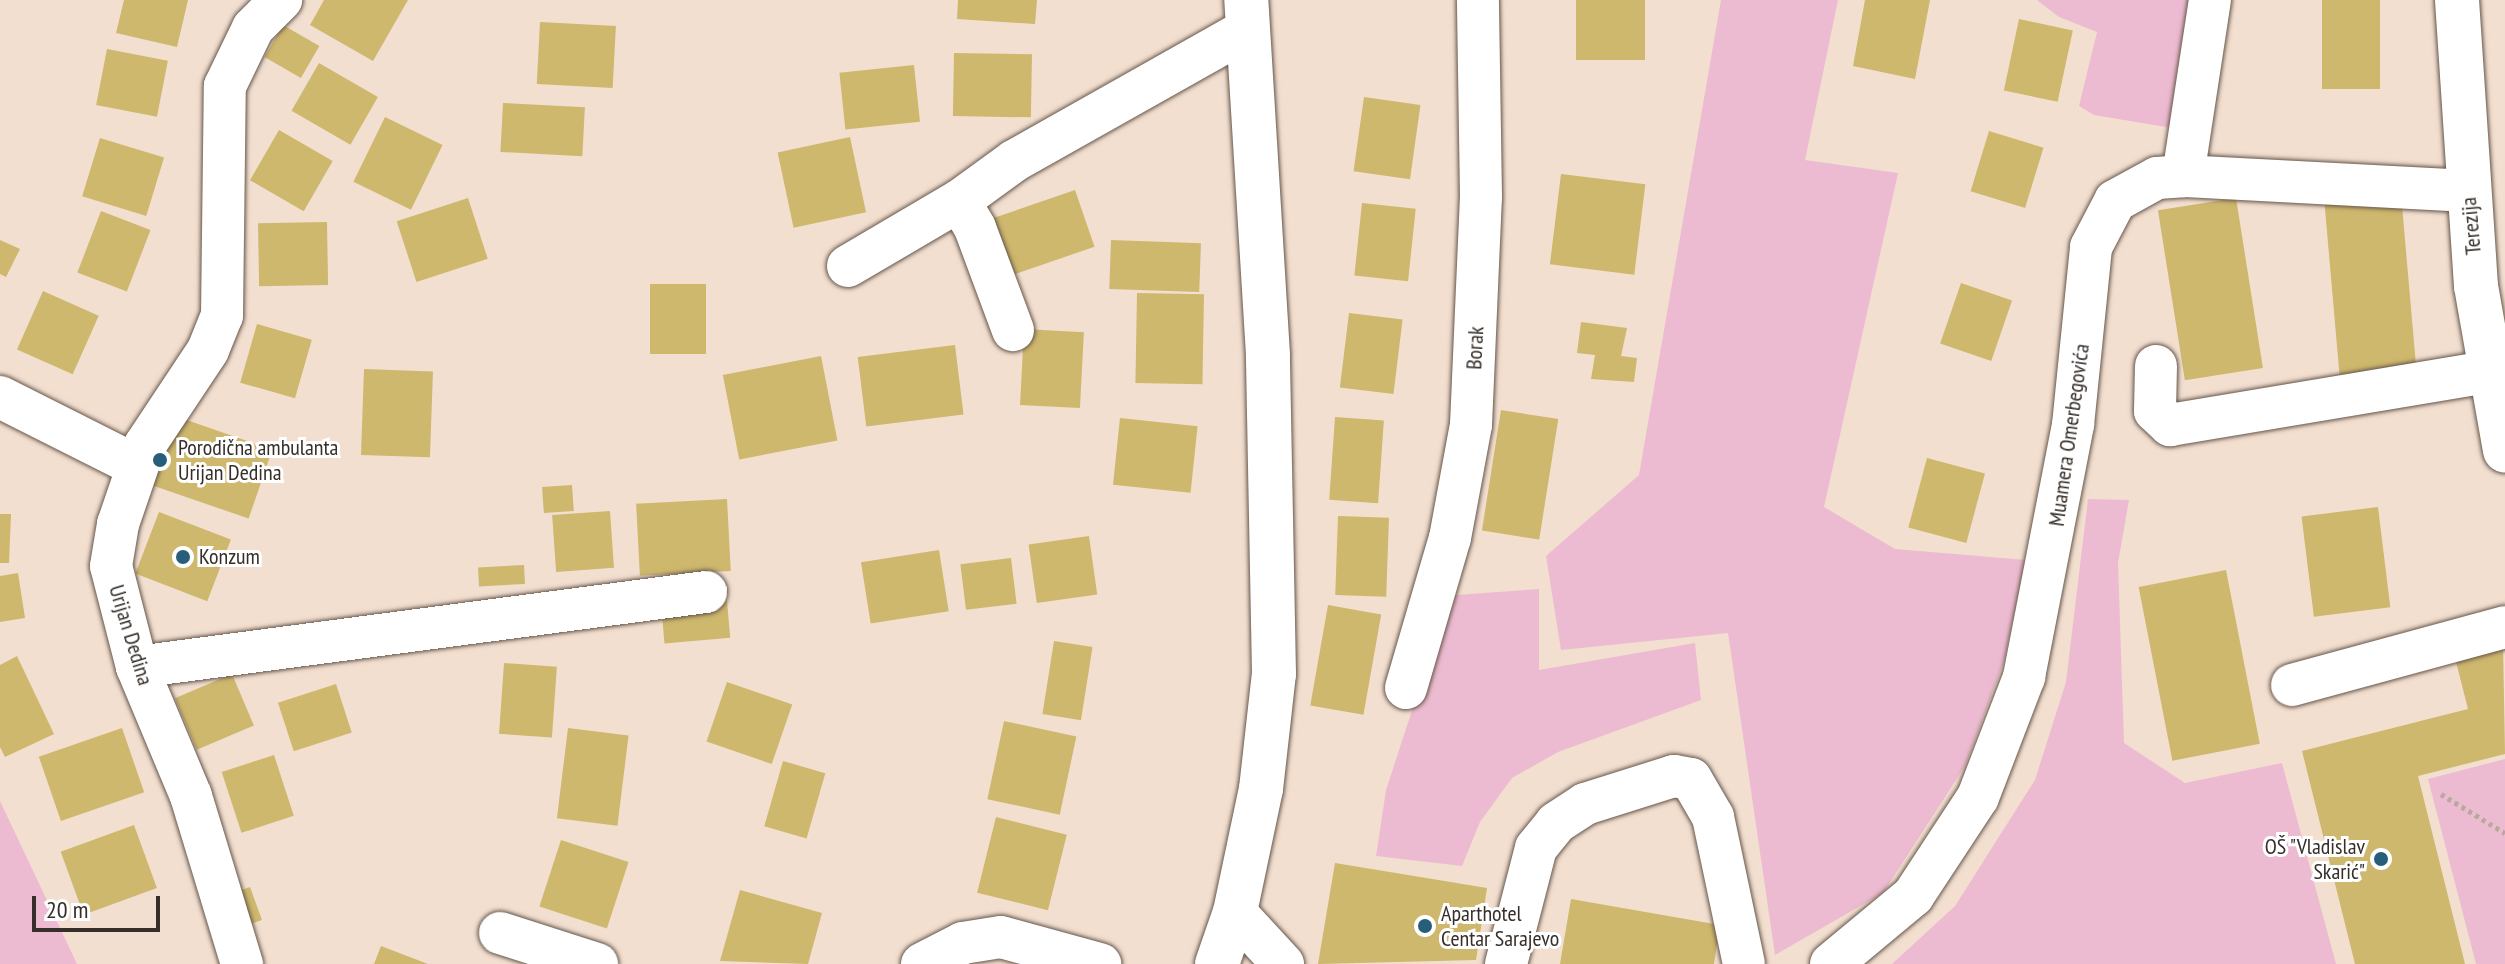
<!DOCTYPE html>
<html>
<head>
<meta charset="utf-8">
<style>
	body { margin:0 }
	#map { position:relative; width:2505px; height:964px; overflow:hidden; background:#f2dfd0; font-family:"PT Sans Narrow",sans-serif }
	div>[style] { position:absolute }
	.green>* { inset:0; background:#edbbd1 }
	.building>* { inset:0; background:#ceb86d; transform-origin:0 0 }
	.path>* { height:5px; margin-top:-2.5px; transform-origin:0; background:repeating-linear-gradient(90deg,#b9a99d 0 4px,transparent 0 8px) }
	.roads { filter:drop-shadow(0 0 2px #66564a) drop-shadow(0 0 2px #66564a) }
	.minor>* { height:42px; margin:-21px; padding:0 21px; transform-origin:21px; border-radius:21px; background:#fff }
	.major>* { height:44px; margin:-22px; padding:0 22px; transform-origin:22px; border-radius:22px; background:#fff }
	.dots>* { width:22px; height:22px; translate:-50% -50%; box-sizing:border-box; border:4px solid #fff; border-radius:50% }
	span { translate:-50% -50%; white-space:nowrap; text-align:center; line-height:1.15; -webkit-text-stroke:6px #fff; paint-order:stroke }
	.street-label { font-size:22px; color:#352e29 }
	.poi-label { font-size:22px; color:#352e29 }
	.left { translate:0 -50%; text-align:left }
	.right { translate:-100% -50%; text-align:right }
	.scale { position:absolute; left:32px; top:896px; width:128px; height:36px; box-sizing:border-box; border:4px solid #352e29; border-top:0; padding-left:10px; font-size:24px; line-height:28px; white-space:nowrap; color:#352e29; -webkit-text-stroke:6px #fff; paint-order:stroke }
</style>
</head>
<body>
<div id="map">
	<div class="green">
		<div style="clip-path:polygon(1721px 0,1838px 0,1805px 160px,1898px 173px,1824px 507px,1895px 549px,2026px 560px,2004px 661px,1965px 766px,1883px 893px,1775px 955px,1728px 633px,1561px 650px,1546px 556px,1639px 475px)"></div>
		<div style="clip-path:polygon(2037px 0,2188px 0,2194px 41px,2172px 128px,2094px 115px,2079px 106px,2097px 32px,2059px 17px)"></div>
		<div style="clip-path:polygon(2088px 499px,2129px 500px,2118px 563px,2124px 743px,2185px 783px,2282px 763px,2336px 964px,1892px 964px,1955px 906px,2035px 780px,2066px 682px)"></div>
		<div style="clip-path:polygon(1539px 589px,1539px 670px,1695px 643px,1701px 700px,1558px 752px,1512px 778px,1480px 822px,1462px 866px,1376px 856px,1386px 790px,1435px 640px,1443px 596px)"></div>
		<div style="clip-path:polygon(2505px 759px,2505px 964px,2476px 964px,2428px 779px)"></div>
		<div style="clip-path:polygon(0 801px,77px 964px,0 964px)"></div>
	</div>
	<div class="building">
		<div style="clip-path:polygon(124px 0,188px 0,177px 47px,116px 33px)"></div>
		<div style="clip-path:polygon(324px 0,408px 0,373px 61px,310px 25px)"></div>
		<div style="clip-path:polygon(958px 0,1037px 0,1035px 24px,957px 19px)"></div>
		<div style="left:1576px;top:0;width:69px;height:60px"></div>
		<div style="clip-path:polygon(1865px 0,1930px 0,1915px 79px,1853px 66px)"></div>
		<div style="left:2322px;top:0;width:58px;height:89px"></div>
		<div style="left:2019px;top:19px;width:55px;height:73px;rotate:12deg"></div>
		<div style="left:540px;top:22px;width:76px;height:62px;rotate:3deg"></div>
		<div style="left:283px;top:25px;width:42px;height:37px;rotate:30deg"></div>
		<div style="left:107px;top:49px;width:62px;height:57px;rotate:11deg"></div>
		<div style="left:954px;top:53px;width:78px;height:63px;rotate:1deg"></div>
		<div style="left:319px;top:63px;width:68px;height:55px;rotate:30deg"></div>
		<div style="left:914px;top:65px;width:57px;height:75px;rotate:84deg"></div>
		<div style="left:1364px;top:97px;width:57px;height:75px;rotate:8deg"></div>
		<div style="left:503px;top:103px;width:82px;height:49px;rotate:3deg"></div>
		<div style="left:385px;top:117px;width:64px;height:72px;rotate:26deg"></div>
		<div style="left:279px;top:130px;width:62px;height:58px;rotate:30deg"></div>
		<div style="left:1989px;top:131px;width:57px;height:63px;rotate:17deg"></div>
		<div style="left:850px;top:137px;width:77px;height:74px;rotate:78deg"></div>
		<div style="left:100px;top:138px;width:67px;height:61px;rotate:17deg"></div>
		<div style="left:1561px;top:174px;width:85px;height:91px;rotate:7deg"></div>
		<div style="left:1075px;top:190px;width:60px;height:94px;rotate:71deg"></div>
		<div style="left:2401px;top:194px;width:185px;height:77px;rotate:85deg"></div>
		<div style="left:468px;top:198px;width:64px;height:75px;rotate:72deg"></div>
		<div style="left:2236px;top:198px;width:172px;height:79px;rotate:81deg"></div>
		<div style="left:1362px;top:203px;width:54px;height:73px;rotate:6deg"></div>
		<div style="left:101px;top:211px;width:53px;height:66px;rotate:21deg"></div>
		<div style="left:327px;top:222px;width:63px;height:69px;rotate:89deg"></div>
		<div style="clip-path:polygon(0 240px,20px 249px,6px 277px,0 274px)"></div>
		<div style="left:1111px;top:240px;width:90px;height:49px;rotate:2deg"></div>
		<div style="left:1961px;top:283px;width:54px;height:64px;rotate:19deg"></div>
		<div style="left:650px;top:284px;width:56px;height:70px"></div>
		<div style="left:43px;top:291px;width:61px;height:64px;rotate:24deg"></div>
		<div style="left:1137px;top:293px;width:67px;height:90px;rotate:1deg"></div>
		<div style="left:1349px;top:313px;width:54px;height:75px;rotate:7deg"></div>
		<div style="clip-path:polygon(1581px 322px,1627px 328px,1621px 356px,1637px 358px,1634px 382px,1591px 379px,1595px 355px,1577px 353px)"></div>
		<div style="left:257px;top:324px;width:57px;height:61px;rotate:16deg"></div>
		<div style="left:1024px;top:329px;width:60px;height:76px;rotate:3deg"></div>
		<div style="left:955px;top:345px;width:70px;height:98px;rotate:83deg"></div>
		<div style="left:821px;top:356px;width:86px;height:100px;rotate:79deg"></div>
		<div style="left:364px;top:369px;width:69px;height:86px;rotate:2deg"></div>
		<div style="left:1501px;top:410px;width:58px;height:122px;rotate:9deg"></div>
		<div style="left:175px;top:416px;width:103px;height:73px;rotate:19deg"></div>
		<div style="left:1335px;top:417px;width:49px;height:83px;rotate:4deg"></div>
		<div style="left:1120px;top:418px;width:78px;height:67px;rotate:6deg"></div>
		<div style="left:1927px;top:458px;width:60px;height:72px;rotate:15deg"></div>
		<div style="left:572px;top:485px;width:26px;height:30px;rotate:86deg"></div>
		<div style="left:727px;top:499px;width:72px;height:91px;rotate:87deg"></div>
		<div style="left:2378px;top:507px;width:101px;height:77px;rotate:83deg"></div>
		<div style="left:610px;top:511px;width:57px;height:58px;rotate:86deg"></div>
		<div style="left:159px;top:512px;width:77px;height:66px;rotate:21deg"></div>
		<div style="clip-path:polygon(0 514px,11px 514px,9px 563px,0 563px)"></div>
		<div style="left:1338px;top:516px;width:51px;height:79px;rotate:2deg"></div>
		<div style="left:1089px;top:536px;width:59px;height:61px;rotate:82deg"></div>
		<div style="left:939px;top:550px;width:62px;height:79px;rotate:81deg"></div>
		<div style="left:1011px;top:558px;width:46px;height:51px;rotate:83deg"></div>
		<div style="left:524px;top:565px;width:19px;height:46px;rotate:87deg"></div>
		<div style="left:2226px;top:570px;width:177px;height:89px;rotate:79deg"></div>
		<div style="clip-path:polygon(18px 573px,25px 618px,0 622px,0 576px)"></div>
		<div style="left:727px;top:601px;width:37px;height:66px;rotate:85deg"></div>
		<div style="left:1328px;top:605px;width:54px;height:102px;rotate:10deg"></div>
		<div style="left:1054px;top:641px;width:39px;height:74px;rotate:9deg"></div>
		<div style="clip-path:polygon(2503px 642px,2505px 754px,2418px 776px,2465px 964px,2355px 964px,2302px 751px,2468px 709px,2454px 654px)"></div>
		<div style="clip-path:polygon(17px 656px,54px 734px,5px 757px,0 747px,0 665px)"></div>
		<div style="left:504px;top:663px;width:53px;height:71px;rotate:4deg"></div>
		<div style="left:232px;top:674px;width:56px;height:62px;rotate:67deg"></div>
		<div style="left:727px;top:682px;width:69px;height:63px;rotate:19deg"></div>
		<div style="left:336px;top:684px;width:51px;height:61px;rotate:72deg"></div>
		<div style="left:1004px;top:721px;width:74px;height:80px;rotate:12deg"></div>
		<div style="left:122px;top:728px;width:68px;height:88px;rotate:71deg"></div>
		<div style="left:568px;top:728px;width:61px;height:91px;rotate:7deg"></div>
		<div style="left:274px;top:755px;width:64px;height:55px;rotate:72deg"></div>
		<div style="left:783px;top:761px;width:44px;height:68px;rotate:16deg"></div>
		<div style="left:996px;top:817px;width:73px;height:78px;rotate:14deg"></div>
		<div style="left:134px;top:825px;width:67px;height:78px;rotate:70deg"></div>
		<div style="left:561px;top:840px;width:71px;height:70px;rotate:18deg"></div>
		<div style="clip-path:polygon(1335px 863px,1487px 888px,1476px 960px,1318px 964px)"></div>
		<div style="left:250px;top:887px;width:35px;height:20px;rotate:70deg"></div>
		<div style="clip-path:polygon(740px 890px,822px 913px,808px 964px,720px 961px)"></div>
		<div style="clip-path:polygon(1571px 899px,1720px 925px,1714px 964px,1560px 964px)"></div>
		<div style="clip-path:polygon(381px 946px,428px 964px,374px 964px)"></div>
	</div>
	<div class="path">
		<div style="left:2441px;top:794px;width:75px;rotate:31.4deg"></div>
	</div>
	<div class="roads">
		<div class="minor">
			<div style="left:2183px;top:176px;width:178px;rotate:-81.3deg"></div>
			<div style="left:959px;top:201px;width:31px;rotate:59deg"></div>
			<div style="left:975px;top:228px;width:109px;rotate:69.6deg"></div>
			<div style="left:848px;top:266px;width:129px;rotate:-30.4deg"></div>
			<div style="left:959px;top:201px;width:68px;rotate:-36deg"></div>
			<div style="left:1014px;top:161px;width:265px;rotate:-29.4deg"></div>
			<div style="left:2156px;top:366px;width:45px;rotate:91.3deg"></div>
			<div style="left:2155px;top:411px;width:21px;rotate:43deg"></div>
			<div style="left:2170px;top:425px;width:326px;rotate:-9.5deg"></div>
			<div style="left:0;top:397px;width:153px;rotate:26.7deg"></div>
			<div style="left:137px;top:667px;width:574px;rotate:-7.51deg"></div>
			<div style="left:2292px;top:685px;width:221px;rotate:-15.2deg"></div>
			<div style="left:1406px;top:688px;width:156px;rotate:-73.7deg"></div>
			<div style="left:1450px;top:538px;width:115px;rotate:-79.5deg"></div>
			<div style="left:1471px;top:425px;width:228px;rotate:-87.5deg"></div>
			<div style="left:1481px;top:197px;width:197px;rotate:-90.9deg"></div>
			<div style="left:1235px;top:912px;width:71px;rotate:47.3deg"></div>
			<div style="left:500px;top:933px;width:102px;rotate:17.7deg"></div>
			<div style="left:242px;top:964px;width:176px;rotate:-106.9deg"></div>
			<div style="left:191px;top:796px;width:140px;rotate:-112.7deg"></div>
			<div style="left:137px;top:667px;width:104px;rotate:-104.4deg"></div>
			<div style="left:111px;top:566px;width:43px;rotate:-80.5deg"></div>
			<div style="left:118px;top:524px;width:83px;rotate:-71.1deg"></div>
			<div style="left:145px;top:445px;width:114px;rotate:-56.4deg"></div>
			<div style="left:208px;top:350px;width:37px;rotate:-68deg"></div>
			<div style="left:222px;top:316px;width:230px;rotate:-89.3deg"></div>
			<div style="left:225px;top:86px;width:64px;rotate:-64.2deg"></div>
			<div style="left:253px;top:28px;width:40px;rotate:-45deg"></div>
			<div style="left:922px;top:964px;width:46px;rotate:-27.1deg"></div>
			<div style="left:963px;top:943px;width:38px;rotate:-9deg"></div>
			<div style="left:1001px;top:937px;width:103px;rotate:15.3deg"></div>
			<div style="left:1506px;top:964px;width:120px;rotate:-75.5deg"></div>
			<div style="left:1536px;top:848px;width:32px;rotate:-51deg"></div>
			<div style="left:1556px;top:823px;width:35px;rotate:-33deg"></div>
			<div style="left:1585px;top:804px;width:93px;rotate:-17.5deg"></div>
			<div style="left:1674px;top:776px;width:17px;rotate:10deg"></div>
			<div style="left:1691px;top:779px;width:44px;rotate:59.9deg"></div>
			<div style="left:1713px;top:817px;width:150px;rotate:78.1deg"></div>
			<div style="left:1831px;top:964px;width:107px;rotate:-39.7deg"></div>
			<div style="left:1913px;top:896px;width:118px;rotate:-56.7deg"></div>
			<div style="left:1978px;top:797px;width:129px;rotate:-69deg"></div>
			<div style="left:2024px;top:677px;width:257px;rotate:-79deg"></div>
			<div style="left:2073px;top:425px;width:179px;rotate:-84.2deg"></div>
			<div style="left:2091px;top:247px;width:52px;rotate:-62.4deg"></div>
			<div style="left:2115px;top:201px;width:48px;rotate:-28.7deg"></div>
			<div style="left:2157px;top:178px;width:26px;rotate:-4deg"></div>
			<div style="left:2183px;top:176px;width:284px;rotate:3deg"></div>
		</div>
		<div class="major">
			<div style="left:2457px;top:0;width:287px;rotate:86.2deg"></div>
			<div style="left:2476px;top:286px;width:167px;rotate:80deg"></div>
			<div style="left:1217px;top:964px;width:55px;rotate:-70.9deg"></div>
			<div style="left:1235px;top:912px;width:126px;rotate:-78.1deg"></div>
			<div style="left:1261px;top:789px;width:116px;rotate:-83.6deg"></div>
			<div style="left:1274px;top:674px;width:319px;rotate:-91.1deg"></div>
			<div style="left:1268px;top:355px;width:356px;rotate:-93.5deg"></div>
		</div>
	</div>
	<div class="dots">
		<div style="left:160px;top:460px;background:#275e79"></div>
		<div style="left:183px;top:557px;background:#275e79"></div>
		<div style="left:2381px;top:859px;background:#275e79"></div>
		<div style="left:1425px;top:926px;background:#275e79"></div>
	</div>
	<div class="street-label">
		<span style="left:2471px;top:226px;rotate:-95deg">Terezija</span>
		<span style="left:1475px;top:348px;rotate:-87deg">Borak</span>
		<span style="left:2069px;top:435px;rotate:-82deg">Muamera Omerbegovića</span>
		<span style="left:131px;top:635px;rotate:73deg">Urijan Dedina</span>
	</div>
	<div class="poi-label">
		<span class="left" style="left:178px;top:460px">Porodična ambulanta<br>Urijan Dedina</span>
		<span class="left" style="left:199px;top:557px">Konzum</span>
		<span class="right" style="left:2365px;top:859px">OŠ "Vladislav<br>Skarić"</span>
		<span class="left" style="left:1441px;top:926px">Aparthotel<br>Centar Sarajevo</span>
	</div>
	<div class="scale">20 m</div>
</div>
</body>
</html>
